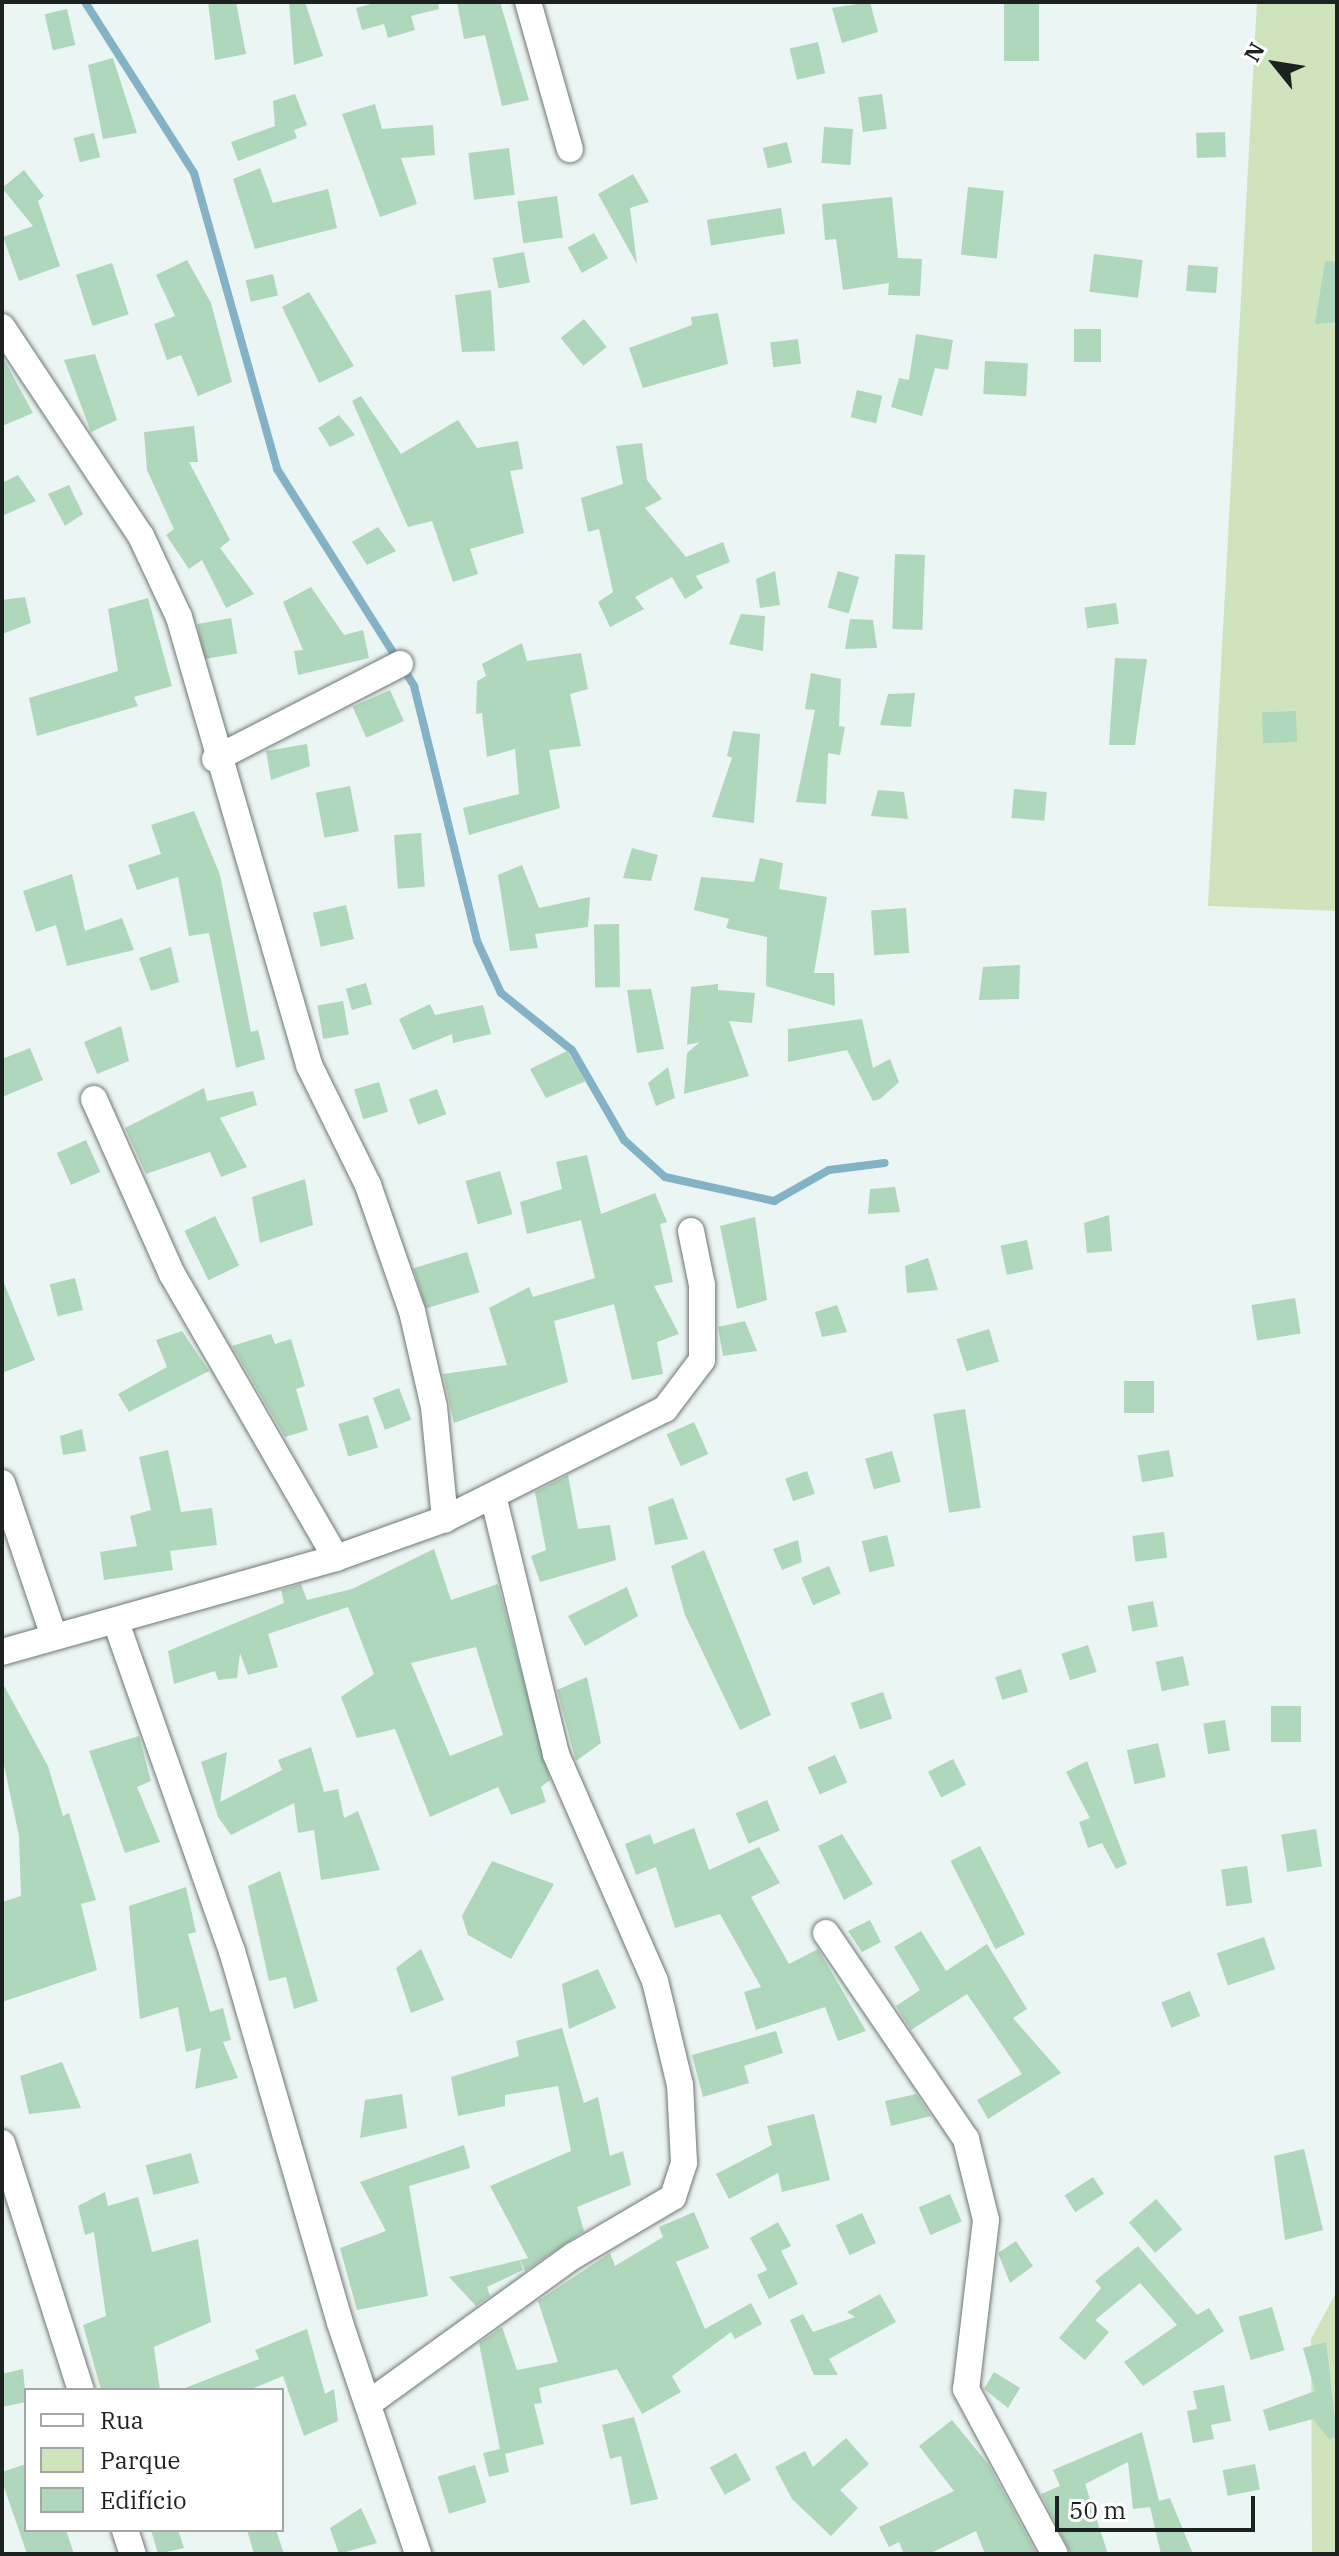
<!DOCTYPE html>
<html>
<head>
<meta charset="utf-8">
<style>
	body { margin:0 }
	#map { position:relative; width:1339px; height:2556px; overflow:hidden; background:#ebf5f3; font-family:"IBM Plex Serif",serif }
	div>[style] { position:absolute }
	.green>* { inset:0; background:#cfe4bc }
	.stream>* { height:8px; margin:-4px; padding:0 4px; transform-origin:4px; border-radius:4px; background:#83b2c6 }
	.building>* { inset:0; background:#afd7bb; transform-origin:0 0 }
	.roads { filter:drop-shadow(0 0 2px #6e7774) drop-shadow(0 0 2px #6e7774) }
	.street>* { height:26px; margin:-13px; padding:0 13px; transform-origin:13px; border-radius:13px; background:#fff }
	span { translate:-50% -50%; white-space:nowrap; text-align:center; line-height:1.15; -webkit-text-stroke:8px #fff; paint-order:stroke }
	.frame { position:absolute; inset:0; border:4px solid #1d2120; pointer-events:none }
	.legend { position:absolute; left:24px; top:2388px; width:260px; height:144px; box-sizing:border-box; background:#fff; border:2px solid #a5a6a6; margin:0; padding:10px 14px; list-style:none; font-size:24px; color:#1d2120 }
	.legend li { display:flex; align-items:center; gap:16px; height:40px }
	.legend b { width:40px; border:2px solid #a5a6a6 }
	.north { position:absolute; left:1235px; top:24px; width:80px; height:80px; -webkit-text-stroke:6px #fff; paint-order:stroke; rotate:300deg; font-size:22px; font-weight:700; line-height:32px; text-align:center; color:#1d2120 }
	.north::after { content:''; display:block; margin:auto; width:28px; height:36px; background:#1d2120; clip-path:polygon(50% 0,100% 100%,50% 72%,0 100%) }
	.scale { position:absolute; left:1055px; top:2496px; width:200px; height:36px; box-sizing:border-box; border:4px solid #1d2120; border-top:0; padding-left:10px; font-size:24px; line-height:28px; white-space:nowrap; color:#1d2120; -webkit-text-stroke:6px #fff; paint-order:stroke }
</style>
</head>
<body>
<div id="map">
	<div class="green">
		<div style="clip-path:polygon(1257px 2px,1337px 2px,1337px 911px,1208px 906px)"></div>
		<div style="clip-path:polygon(1337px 2291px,1337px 2554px,1312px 2554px,1311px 2339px)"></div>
	</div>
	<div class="stream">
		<div style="left:85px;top:2px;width:203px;rotate:57.5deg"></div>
		<div style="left:194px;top:173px;width:307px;rotate:74.3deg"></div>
		<div style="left:277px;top:469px;width:257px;rotate:57.7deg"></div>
		<div style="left:414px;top:686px;width:263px;rotate:76.1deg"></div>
		<div style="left:477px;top:941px;width:57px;rotate:65.2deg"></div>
		<div style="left:501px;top:993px;width:91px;rotate:38.8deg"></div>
		<div style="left:572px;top:1050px;width:104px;rotate:60deg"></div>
		<div style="left:624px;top:1140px;width:55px;rotate:42.1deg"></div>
		<div style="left:665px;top:1177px;width:112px;rotate:12.4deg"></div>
		<div style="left:774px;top:1201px;width:63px;rotate:-29.4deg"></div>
		<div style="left:829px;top:1170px;width:56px;rotate:-7.1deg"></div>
	</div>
	<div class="building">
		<div style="clip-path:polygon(208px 2px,236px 2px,246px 54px,215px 60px)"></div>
		<div style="clip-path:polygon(289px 2px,305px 2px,323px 56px,294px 65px)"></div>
		<div style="clip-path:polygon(378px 2px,438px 2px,439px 9px,411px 16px,415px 30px,388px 38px,384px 24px,362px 30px,356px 8px)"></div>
		<div style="clip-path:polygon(457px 2px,500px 2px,529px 100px,502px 106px,485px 35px,464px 39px)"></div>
		<div style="clip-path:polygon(870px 2px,878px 32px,842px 43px,832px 8px)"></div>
		<div style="left:1004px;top:2px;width:35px;height:59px"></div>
		<div style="left:67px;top:9px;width:37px;height:23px;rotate:77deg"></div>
		<div style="left:818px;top:42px;width:32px;height:29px;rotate:77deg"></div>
		<div style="clip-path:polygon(113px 58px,137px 133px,103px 139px,88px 65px)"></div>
		<div style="clip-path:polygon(295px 94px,307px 125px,294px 130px,297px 138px,238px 161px,231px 142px,275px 126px,273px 101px)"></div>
		<div style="left:882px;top:94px;width:35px;height:24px;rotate:82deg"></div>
		<div style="clip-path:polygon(375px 104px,382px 129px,433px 125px,435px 155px,401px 158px,417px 204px,380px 217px,342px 114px)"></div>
		<div style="left:824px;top:127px;width:29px;height:36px;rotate:4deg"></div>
		<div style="left:1225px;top:132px;width:25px;height:29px;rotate:88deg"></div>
		<div style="left:94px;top:133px;width:25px;height:21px;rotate:76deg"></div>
		<div style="left:787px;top:142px;width:21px;height:25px;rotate:76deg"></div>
		<div style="left:509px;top:148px;width:47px;height:41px;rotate:83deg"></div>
		<div style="clip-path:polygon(260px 168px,273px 203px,328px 189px,337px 228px,255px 249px,233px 179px)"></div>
		<div style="clip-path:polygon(24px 170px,44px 196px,38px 201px,60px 266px,19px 281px,3px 237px,33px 226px,2px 188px)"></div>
		<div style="clip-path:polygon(633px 174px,649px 202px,630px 208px,637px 264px,598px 194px)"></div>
		<div style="left:968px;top:187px;width:36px;height:68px;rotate:6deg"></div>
		<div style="left:557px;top:196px;width:42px;height:40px;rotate:82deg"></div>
		<div style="clip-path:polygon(892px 197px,898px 258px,922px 259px,920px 296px,888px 295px,889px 283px,843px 290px,836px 239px,825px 240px,822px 204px)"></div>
		<div style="left:781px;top:208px;width:26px;height:75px;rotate:81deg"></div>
		<div style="left:594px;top:233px;width:29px;height:30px;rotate:61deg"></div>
		<div style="left:524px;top:252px;width:31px;height:32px;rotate:79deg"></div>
		<div style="left:1094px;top:254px;width:49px;height:38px;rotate:7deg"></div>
		<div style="clip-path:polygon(187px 260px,211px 303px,232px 382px,198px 396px,181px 355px,167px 360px,154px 324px,175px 316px,156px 275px)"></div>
		<div style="clip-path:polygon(1325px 261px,1337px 262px,1337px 322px,1315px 324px)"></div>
		<div style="left:112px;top:263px;width:54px;height:38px;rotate:72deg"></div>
		<div style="left:1188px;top:265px;width:30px;height:26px;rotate:4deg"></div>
		<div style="left:273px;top:274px;width:22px;height:28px;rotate:77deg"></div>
		<div style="clip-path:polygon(491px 290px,495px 351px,462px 352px,455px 295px)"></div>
		<div style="clip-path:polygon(309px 292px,354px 366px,319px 383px,282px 307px)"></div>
		<div style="clip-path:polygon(718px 313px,728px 364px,643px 388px,629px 348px,692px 325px,691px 317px)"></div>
		<div style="left:584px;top:319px;width:36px;height:30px;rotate:51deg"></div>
		<div style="left:1074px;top:329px;width:27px;height:33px"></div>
		<div style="clip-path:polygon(916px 334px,953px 340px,948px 370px,935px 368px,922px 416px,891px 407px,899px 378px,909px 380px)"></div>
		<div style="left:798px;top:339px;width:25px;height:28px;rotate:83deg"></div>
		<div style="clip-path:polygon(95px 354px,117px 420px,91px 432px,64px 360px)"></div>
		<div style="clip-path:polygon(2px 356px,33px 413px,2px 426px)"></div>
		<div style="left:985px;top:361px;width:43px;height:33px;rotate:3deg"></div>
		<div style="left:857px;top:390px;width:26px;height:28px;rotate:13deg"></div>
		<div style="clip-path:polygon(361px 396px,401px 454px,458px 420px,477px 448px,518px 441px,523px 469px,510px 471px,524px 533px,470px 549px,478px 574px,453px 582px,432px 521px,408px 527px,352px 401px)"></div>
		<div style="clip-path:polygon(339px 415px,355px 435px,330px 447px,318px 428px)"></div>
		<div style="clip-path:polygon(194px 426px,198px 462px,189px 462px,230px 540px,220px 548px,254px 594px,226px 608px,202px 560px,189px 569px,166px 535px,174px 529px,147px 470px,144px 432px)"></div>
		<div style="clip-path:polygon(642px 443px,647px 480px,662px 499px,645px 508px,686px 557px,723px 542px,730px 562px,696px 576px,703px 588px,685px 599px,672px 577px,635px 597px,644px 609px,610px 627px,598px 602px,613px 592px,599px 529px,588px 532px,581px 498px,623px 484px,616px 446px)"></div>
		<div style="clip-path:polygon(18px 475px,36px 501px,2px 516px,2px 483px)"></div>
		<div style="clip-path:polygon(69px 485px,83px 514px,65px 526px,48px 494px)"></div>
		<div style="clip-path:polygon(378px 527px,396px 551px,367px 565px,352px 542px)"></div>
		<div style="left:895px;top:554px;width:30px;height:75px;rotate:2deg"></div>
		<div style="clip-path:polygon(775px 571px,780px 605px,760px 608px,756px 579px)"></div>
		<div style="left:838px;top:571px;width:22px;height:38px;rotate:16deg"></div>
		<div style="clip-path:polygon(311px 587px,344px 635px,363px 630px,369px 658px,298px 675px,294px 651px,303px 650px,283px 602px)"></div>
		<div style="clip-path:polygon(25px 597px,31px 623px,2px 634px,2px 600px)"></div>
		<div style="clip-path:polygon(148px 598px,172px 686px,134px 697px,138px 706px,37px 736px,29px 698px,118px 671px,108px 609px)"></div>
		<div style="left:1116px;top:603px;width:21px;height:32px;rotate:82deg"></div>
		<div style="clip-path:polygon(741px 614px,765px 616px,763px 651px,729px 644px)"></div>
		<div style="left:231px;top:618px;width:36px;height:34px;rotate:80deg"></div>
		<div style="clip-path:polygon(850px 619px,873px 620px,877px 648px,845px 649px)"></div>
		<div style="clip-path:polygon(522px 643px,527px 661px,581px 653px,588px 689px,570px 694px,581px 746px,549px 750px,560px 808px,469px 835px,463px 808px,519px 794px,515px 749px,487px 757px,482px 713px,476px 714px,477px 681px,486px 676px,482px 664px)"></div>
		<div style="clip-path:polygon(1115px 658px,1147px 659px,1135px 745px,1109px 745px)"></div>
		<div style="clip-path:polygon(811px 673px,841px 679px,839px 726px,845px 727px,840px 755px,828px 753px,826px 804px,796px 802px,815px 710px,805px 709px)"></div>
		<div style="left:390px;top:690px;width:34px;height:41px;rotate:66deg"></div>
		<div style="clip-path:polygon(915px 693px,911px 727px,880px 725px,888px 694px)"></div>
		<div style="left:1296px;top:711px;width:31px;height:34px;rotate:88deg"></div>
		<div style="clip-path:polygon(733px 731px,760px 734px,754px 823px,712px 817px,732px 758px,727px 756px)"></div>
		<div style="clip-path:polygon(307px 744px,310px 766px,271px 780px,266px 751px)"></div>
		<div style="left:350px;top:786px;width:46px;height:35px;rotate:79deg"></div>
		<div style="left:1014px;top:789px;width:33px;height:29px;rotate:5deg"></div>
		<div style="clip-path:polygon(878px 790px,904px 792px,908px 819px,871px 816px)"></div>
		<div style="clip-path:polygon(194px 811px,220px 875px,251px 1032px,258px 1030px,265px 1059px,236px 1068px,209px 933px,189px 936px,178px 877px,137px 890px,128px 865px,161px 854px,151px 825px)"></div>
		<div style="left:421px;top:833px;width:54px;height:27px;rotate:86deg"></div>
		<div style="clip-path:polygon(632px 848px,658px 855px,651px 881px,623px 878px)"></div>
		<div style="clip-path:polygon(760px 858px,783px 863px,779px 889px,827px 897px,814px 973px,834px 973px,835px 1006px,766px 986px,767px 937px,726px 928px,729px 919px,694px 910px,701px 877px,754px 882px)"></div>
		<div style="clip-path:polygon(522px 865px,539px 908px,590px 897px,588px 927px,535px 934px,538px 948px,510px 951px,498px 875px)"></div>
		<div style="clip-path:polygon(72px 874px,85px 931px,122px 918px,134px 950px,67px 966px,56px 925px,36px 932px,23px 891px)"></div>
		<div style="left:346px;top:905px;width:35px;height:34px;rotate:77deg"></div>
		<div style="left:906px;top:908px;width:45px;height:35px;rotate:86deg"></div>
		<div style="left:619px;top:924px;width:63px;height:25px;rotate:89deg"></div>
		<div style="clip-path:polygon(171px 947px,179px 982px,151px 991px,139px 958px)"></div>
		<div style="clip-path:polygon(1020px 965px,1019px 999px,979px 1000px,983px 967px)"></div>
		<div style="left:366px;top:983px;width:22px;height:21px;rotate:74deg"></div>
		<div style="clip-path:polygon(718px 984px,718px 990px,755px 993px,752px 1023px,729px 1021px,749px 1076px,684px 1094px,687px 1053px,700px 1042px,687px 1045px,691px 987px)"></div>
		<div style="clip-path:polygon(651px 989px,664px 1049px,637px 1053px,627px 990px)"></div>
		<div style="left:343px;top:1001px;width:34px;height:26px;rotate:80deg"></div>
		<div style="clip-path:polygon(430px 1004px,435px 1015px,483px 1005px,491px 1034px,453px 1043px,452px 1034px,413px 1050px,399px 1019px)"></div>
		<div style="clip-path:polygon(862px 1019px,873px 1068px,890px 1059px,899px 1082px,880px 1099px,873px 1101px,847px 1050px,788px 1062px,788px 1029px)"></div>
		<div style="clip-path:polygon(121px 1026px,129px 1061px,97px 1074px,84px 1042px)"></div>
		<div style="clip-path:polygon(30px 1048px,43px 1080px,2px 1097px,2px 1059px)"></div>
		<div style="clip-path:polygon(567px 1051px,586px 1081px,546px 1098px,530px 1069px)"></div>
		<div style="clip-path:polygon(668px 1067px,675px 1098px,656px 1106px,648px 1083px)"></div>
		<div style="left:379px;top:1082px;width:31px;height:26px;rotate:73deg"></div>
		<div style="clip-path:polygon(204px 1088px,207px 1101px,253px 1091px,257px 1105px,220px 1118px,247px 1167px,221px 1177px,210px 1152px,146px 1174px,125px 1128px)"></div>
		<div style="left:437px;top:1089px;width:27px;height:30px;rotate:70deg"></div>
		<div style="left:86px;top:1140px;width:35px;height:32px;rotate:66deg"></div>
		<div style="clip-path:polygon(587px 1155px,601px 1214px,655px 1193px,667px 1222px,660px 1224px,673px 1282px,654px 1286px,679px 1334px,657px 1342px,663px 1374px,632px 1380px,614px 1304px,554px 1321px,568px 1382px,454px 1423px,443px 1374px,507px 1365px,489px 1308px,529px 1287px,533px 1297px,595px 1278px,581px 1220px,527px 1234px,520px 1202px,562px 1189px,556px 1162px)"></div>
		<div style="left:500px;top:1171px;width:45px;height:36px;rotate:74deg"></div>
		<div style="clip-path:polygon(305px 1179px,313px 1225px,260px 1243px,252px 1197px)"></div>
		<div style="clip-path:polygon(895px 1187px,900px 1212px,868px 1214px,870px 1189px)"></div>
		<div style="clip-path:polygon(1109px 1215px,1112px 1251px,1087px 1253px,1084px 1223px)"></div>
		<div style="left:215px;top:1216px;width:55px;height:34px;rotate:64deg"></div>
		<div style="clip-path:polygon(755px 1217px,767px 1300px,737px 1309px,720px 1226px)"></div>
		<div style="left:1027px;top:1240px;width:30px;height:27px;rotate:78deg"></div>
		<div style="left:467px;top:1252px;width:42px;height:56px;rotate:73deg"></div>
		<div style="clip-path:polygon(928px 1258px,938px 1290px,907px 1293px,905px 1266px)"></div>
		<div style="clip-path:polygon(2px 1278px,35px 1360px,2px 1373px)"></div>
		<div style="left:75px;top:1278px;width:33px;height:26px;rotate:76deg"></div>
		<div style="left:1295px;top:1298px;width:36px;height:44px;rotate:81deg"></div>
		<div style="clip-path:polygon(837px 1305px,847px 1332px,822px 1337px,815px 1312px)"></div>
		<div style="clip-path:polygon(745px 1321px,757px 1351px,723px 1356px,718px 1327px)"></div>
		<div style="left:989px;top:1329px;width:34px;height:34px;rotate:73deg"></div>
		<div style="clip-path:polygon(182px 1331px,209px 1371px,129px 1412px,118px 1394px,167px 1367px,156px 1340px)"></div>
		<div style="clip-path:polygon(271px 1334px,275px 1344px,291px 1339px,305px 1386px,296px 1389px,308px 1430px,285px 1437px,232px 1346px)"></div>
		<div style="left:1124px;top:1381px;width:30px;height:32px"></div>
		<div style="left:399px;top:1388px;width:34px;height:28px;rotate:69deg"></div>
		<div style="left:965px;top:1409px;width:100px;height:32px;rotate:81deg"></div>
		<div style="left:368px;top:1415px;width:34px;height:31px;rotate:73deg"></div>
		<div style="left:694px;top:1422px;width:35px;height:30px;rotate:66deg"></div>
		<div style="clip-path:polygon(82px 1429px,86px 1451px,63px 1455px,60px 1436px)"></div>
		<div style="clip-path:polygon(168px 1450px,181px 1512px,212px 1508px,217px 1545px,170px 1551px,173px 1570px,104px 1580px,100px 1552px,137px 1546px,130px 1516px,151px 1510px,139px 1457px)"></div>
		<div style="left:1169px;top:1450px;width:27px;height:32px;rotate:80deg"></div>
		<div style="left:892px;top:1451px;width:32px;height:28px;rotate:74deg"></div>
		<div style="left:807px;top:1471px;width:24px;height:23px;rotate:71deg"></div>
		<div style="clip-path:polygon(568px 1475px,578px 1529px,610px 1525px,616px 1560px,540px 1582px,531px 1556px,546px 1550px,535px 1492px)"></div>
		<div style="clip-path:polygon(673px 1498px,688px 1539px,655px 1545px,648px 1507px)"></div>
		<div style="left:1164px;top:1532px;width:26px;height:32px;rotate:83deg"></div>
		<div style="left:887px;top:1535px;width:32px;height:26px;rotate:76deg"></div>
		<div style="clip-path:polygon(798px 1540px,802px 1562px,782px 1570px,773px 1549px)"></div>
		<div style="clip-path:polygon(evenodd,434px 1549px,451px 1600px,498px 1584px,550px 1780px,541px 1787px,546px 1802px,511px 1815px,498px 1787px,430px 1817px,395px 1729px,357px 1738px,341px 1697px,374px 1674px,348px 1607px,268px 1634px,278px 1667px,248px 1675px,240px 1653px,237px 1678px,218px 1680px,215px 1671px,174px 1684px,168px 1651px,284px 1603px,281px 1590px,301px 1584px,307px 1600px,352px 1589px,434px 1549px,476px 1647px,503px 1735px,450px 1756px,411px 1663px,476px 1647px)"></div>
		<div style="clip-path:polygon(704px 1550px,771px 1715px,740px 1730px,685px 1615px,671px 1566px)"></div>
		<div style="left:829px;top:1566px;width:30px;height:30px;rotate:67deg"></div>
		<div style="clip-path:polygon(627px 1587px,638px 1616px,585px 1646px,568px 1616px)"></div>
		<div style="left:1153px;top:1601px;width:26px;height:26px;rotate:79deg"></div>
		<div style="left:1088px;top:1645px;width:28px;height:28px;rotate:72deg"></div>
		<div style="left:1183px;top:1656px;width:30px;height:28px;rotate:78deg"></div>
		<div style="left:1021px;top:1669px;width:24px;height:27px;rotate:73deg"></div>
		<div style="clip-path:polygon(587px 1677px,601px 1743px,576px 1761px,557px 1690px)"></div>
		<div style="clip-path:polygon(2px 1682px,48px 1766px,63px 1816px,69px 1813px,96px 1900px,81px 1904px,97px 1970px,2px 2002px,2px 1902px,21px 1896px,19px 1836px,2px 1756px)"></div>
		<div style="left:883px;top:1692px;width:28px;height:34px;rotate:71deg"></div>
		<div style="left:1271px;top:1706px;width:30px;height:36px"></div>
		<div style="left:1225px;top:1720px;width:31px;height:22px;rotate:81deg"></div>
		<div style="clip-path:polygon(139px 1736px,151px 1781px,137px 1787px,160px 1842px,125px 1853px,89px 1751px)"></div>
		<div style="left:1158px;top:1743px;width:35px;height:32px;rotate:77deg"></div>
		<div style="clip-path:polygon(311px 1747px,324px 1792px,338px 1789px,344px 1818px,358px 1811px,380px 1870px,321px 1880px,314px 1830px,298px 1833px,294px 1803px,231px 1835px,218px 1817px,201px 1762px,227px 1752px,220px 1802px,282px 1770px,278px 1760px)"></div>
		<div style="left:835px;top:1755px;width:30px;height:30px;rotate:66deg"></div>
		<div style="left:953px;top:1759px;width:29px;height:28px;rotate:63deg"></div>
		<div style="clip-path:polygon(1087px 1761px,1127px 1864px,1116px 1869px,1102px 1843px,1088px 1848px,1079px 1822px,1090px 1818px,1066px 1772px)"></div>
		<div style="left:767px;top:1800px;width:33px;height:34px;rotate:67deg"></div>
		<div style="clip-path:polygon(694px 1828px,709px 1870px,759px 1847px,780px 1883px,751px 1897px,789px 1964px,818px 1949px,866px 2031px,838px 2041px,825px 2007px,756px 2030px,744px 1992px,761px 1987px,720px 1914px,675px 1928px,656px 1867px,636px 1875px,625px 1844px,650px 1834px,654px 1844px)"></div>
		<div style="left:1316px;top:1829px;width:38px;height:35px;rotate:81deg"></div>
		<div style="clip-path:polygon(842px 1834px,873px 1884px,844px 1900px,818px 1846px)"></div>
		<div style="left:980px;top:1846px;width:99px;height:33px;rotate:63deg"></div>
		<div style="clip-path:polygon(492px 1861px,554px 1884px,511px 1959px,468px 1935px,462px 1916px)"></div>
		<div style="left:1247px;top:1866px;width:37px;height:26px;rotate:82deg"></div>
		<div style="clip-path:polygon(280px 1871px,318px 2001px,294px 2009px,286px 1977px,269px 1981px,248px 1886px)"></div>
		<div style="clip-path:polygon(186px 1887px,196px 1932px,188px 1934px,210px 2012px,223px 2008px,231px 2040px,223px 2042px,238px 2078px,195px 2089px,201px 2048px,186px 2052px,178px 2007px,140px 2019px,129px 1906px)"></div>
		<div style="clip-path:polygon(870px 1920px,881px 1942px,862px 1952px,848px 1931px)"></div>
		<div style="clip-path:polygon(921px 1931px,946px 1971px,987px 1944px,1027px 2009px,1013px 2018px,1061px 2073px,988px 2119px,977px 2100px,1022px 2074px,967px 1994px,911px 2030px,896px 2006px,920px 1990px,894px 1947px)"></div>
		<div style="left:1264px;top:1937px;width:34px;height:50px;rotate:71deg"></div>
		<div style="clip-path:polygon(421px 1949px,444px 2000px,411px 2013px,396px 1968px)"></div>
		<div style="clip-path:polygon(598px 1969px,616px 2008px,569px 2029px,562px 1984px)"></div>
		<div style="left:1190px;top:1991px;width:27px;height:31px;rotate:68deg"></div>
		<div style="clip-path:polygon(562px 2028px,584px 2103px,598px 2097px,610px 2156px,623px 2151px,631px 2185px,577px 2207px,584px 2231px,525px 2271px,520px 2260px,528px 2258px,490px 2186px,571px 2151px,558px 2086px,505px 2095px,505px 2106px,458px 2116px,451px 2077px,519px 2056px,516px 2041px)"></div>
		<div style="clip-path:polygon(776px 2031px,783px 2053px,744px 2066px,749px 2083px,703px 2097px,692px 2055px)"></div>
		<div style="clip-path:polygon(62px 2062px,81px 2108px,29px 2114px,20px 2076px)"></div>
		<div style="clip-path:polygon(402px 2094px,407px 2128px,360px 2138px,365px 2100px)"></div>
		<div style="clip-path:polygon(916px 2094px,931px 2116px,891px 2126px,885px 2101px)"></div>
		<div style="clip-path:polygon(814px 2114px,830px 2180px,782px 2192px,778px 2173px,729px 2199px,716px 2174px,772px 2145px,767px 2126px)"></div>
		<div style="clip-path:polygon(464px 2145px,470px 2168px,409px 2186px,428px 2296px,357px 2310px,340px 2248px,386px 2231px,360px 2182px)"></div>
		<div style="clip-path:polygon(1304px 2149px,1323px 2230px,1285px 2240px,1274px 2156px)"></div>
		<div style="left:191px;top:2153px;width:31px;height:47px;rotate:75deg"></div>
		<div style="left:1093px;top:2177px;width:20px;height:34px;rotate:57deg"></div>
		<div style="clip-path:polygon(105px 2192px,108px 2206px,138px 2197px,152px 2252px,198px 2239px,211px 2322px,154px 2347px,160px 2390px,101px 2390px,83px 2325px,106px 2316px,94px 2232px,85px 2235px,78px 2206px)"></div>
		<div style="left:950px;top:2194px;width:30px;height:34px;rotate:67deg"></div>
		<div style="left:1156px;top:2199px;width:40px;height:36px;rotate:49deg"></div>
		<div style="clip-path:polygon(694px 2212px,709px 2248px,676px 2262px,705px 2329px,751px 2303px,762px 2324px,735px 2339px,731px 2332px,672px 2376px,681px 2392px,642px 2414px,617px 2369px,539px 2388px,542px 2403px,534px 2404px,544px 2444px,505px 2454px,509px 2472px,489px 2477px,483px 2453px,500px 2449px,479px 2343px,502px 2327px,517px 2370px,558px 2362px,538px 2301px,610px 2253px,615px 2266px,663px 2237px,659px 2227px)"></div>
		<div style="left:862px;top:2213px;width:33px;height:29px;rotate:65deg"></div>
		<div style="clip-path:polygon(778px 2222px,791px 2246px,781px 2251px,798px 2284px,769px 2299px,757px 2275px,767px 2270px,750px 2238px)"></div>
		<div style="clip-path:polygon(1016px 2241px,1033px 2266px,1010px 2283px,998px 2253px)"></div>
		<div style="clip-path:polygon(1138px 2246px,1197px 2315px,1209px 2308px,1224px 2331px,1143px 2386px,1124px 2362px,1177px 2325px,1140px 2283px,1095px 2320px,1109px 2332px,1085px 2360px,1059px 2338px,1101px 2288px,1095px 2281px)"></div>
		<div style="clip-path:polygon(520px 2260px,523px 2270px,487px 2287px,490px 2296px,476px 2306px,449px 2277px)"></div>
		<div style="clip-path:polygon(880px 2294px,896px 2322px,829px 2359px,838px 2375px,814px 2375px,790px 2320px,803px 2314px,813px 2332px,855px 2317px,847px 2312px)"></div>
		<div style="left:1272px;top:2307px;width:45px;height:35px;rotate:74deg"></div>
		<div style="clip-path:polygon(307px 2329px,325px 2394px,334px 2389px,338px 2421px,304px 2436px,283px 2376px,249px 2390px,180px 2390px,259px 2359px,255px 2350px)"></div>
		<div style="clip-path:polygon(1326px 2342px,1337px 2437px,1329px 2439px,1313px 2419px,1269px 2431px,1263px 2410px,1315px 2391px,1303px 2348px)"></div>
		<div style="clip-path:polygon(23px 2369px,26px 2402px,2px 2407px,2px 2374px)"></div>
		<div style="clip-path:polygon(994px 2372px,1020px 2388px,1008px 2408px,984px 2389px)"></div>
		<div style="clip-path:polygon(1224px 2385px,1231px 2421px,1211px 2425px,1214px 2439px,1193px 2443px,1187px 2411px,1197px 2409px,1193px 2391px)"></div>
		<div style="clip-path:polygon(634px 2417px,658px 2499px,631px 2505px,621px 2456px,610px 2459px,602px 2425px)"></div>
		<div style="clip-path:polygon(952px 2420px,988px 2464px,1037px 2554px,985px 2554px,976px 2531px,929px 2554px,904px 2554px,899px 2542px,889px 2547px,879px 2527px,954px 2491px,919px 2446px)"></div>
		<div style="clip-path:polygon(1142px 2432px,1159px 2501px,1170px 2498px,1193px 2554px,1161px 2554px,1150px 2507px,1133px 2509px,1128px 2462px,1085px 2484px,1108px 2554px,1071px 2554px,1041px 2494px,1060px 2486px,1053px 2470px)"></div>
		<div style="clip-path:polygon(846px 2438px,869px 2464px,840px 2490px,858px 2508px,831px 2536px,792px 2499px,775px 2467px,805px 2451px,813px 2467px)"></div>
		<div style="left:736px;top:2453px;width:31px;height:30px;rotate:61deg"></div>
		<div style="clip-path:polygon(26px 2464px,26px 2530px,66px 2530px,74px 2554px,27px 2554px,2px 2481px,2px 2472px)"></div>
		<div style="left:1255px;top:2464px;width:26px;height:33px;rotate:79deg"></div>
		<div style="left:475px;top:2465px;width:39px;height:39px;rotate:73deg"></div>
		<div style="clip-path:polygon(361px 2508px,377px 2543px,339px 2554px,330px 2528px)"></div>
		<div style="clip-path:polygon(151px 2530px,178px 2530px,184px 2548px,158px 2554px)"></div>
		<div style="clip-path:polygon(247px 2530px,276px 2530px,284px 2554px,254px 2554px)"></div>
	</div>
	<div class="roads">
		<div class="street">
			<div style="left:528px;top:2px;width:153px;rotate:74.1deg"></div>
			<div style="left:2px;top:327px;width:251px;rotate:56.4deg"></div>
			<div style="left:141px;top:536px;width:89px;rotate:64.9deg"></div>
			<div style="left:179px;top:617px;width:466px;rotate:73.8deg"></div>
			<div style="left:309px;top:1065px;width:134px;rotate:63.8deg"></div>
			<div style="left:368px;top:1185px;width:133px;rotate:70.8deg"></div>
			<div style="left:412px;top:1311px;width:98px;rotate:77.1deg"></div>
			<div style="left:434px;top:1407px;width:113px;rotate:84.4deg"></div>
			<div style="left:215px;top:759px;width:208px;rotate:-27.2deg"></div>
			<div style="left:94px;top:1099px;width:192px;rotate:66deg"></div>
			<div style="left:172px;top:1274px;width:328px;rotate:60deg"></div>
			<div style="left:2px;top:1483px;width:159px;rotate:71.3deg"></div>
			<div style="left:116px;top:1622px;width:349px;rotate:70.6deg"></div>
			<div style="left:232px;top:1951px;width:387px;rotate:73.8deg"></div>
			<div style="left:340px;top:2323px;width:244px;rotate:71.3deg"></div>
			<div style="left:2px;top:1652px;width:347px;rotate:-15.7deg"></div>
			<div style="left:336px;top:1558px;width:116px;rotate:-19.7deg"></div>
			<div style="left:445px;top:1519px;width:246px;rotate:-26.6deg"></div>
			<div style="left:665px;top:1409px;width:61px;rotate:-52.9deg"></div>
			<div style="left:702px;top:1360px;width:75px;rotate:-90deg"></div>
			<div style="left:702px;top:1285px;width:55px;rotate:-101.5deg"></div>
			<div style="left:826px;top:1933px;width:249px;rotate:55.8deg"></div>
			<div style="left:966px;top:2139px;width:83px;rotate:76.1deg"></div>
			<div style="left:986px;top:2220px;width:170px;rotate:96.7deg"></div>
			<div style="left:966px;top:2389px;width:187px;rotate:61.7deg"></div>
			<div style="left:2px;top:2143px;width:259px;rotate:72.3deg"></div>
			<div style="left:369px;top:2403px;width:251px;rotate:-35.8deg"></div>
			<div style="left:573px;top:2256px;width:116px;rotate:-30.5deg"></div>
			<div style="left:673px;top:2197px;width:36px;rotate:-72deg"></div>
			<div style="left:684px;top:2163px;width:78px;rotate:-92.9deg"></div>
			<div style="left:680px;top:2085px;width:107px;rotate:-103.5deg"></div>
			<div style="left:655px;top:1981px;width:248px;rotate:-113.6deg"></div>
			<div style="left:556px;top:1754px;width:261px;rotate:-103.7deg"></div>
			<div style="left:125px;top:2530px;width:25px;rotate:72deg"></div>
		</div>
	</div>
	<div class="frame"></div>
	<ul class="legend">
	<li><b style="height:10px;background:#fff"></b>Rua</li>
	<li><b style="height:22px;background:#cfe4bc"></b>Parque</li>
	<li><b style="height:22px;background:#afd7bb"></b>Edifício</li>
	</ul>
	<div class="north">N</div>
	<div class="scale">50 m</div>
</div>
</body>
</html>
